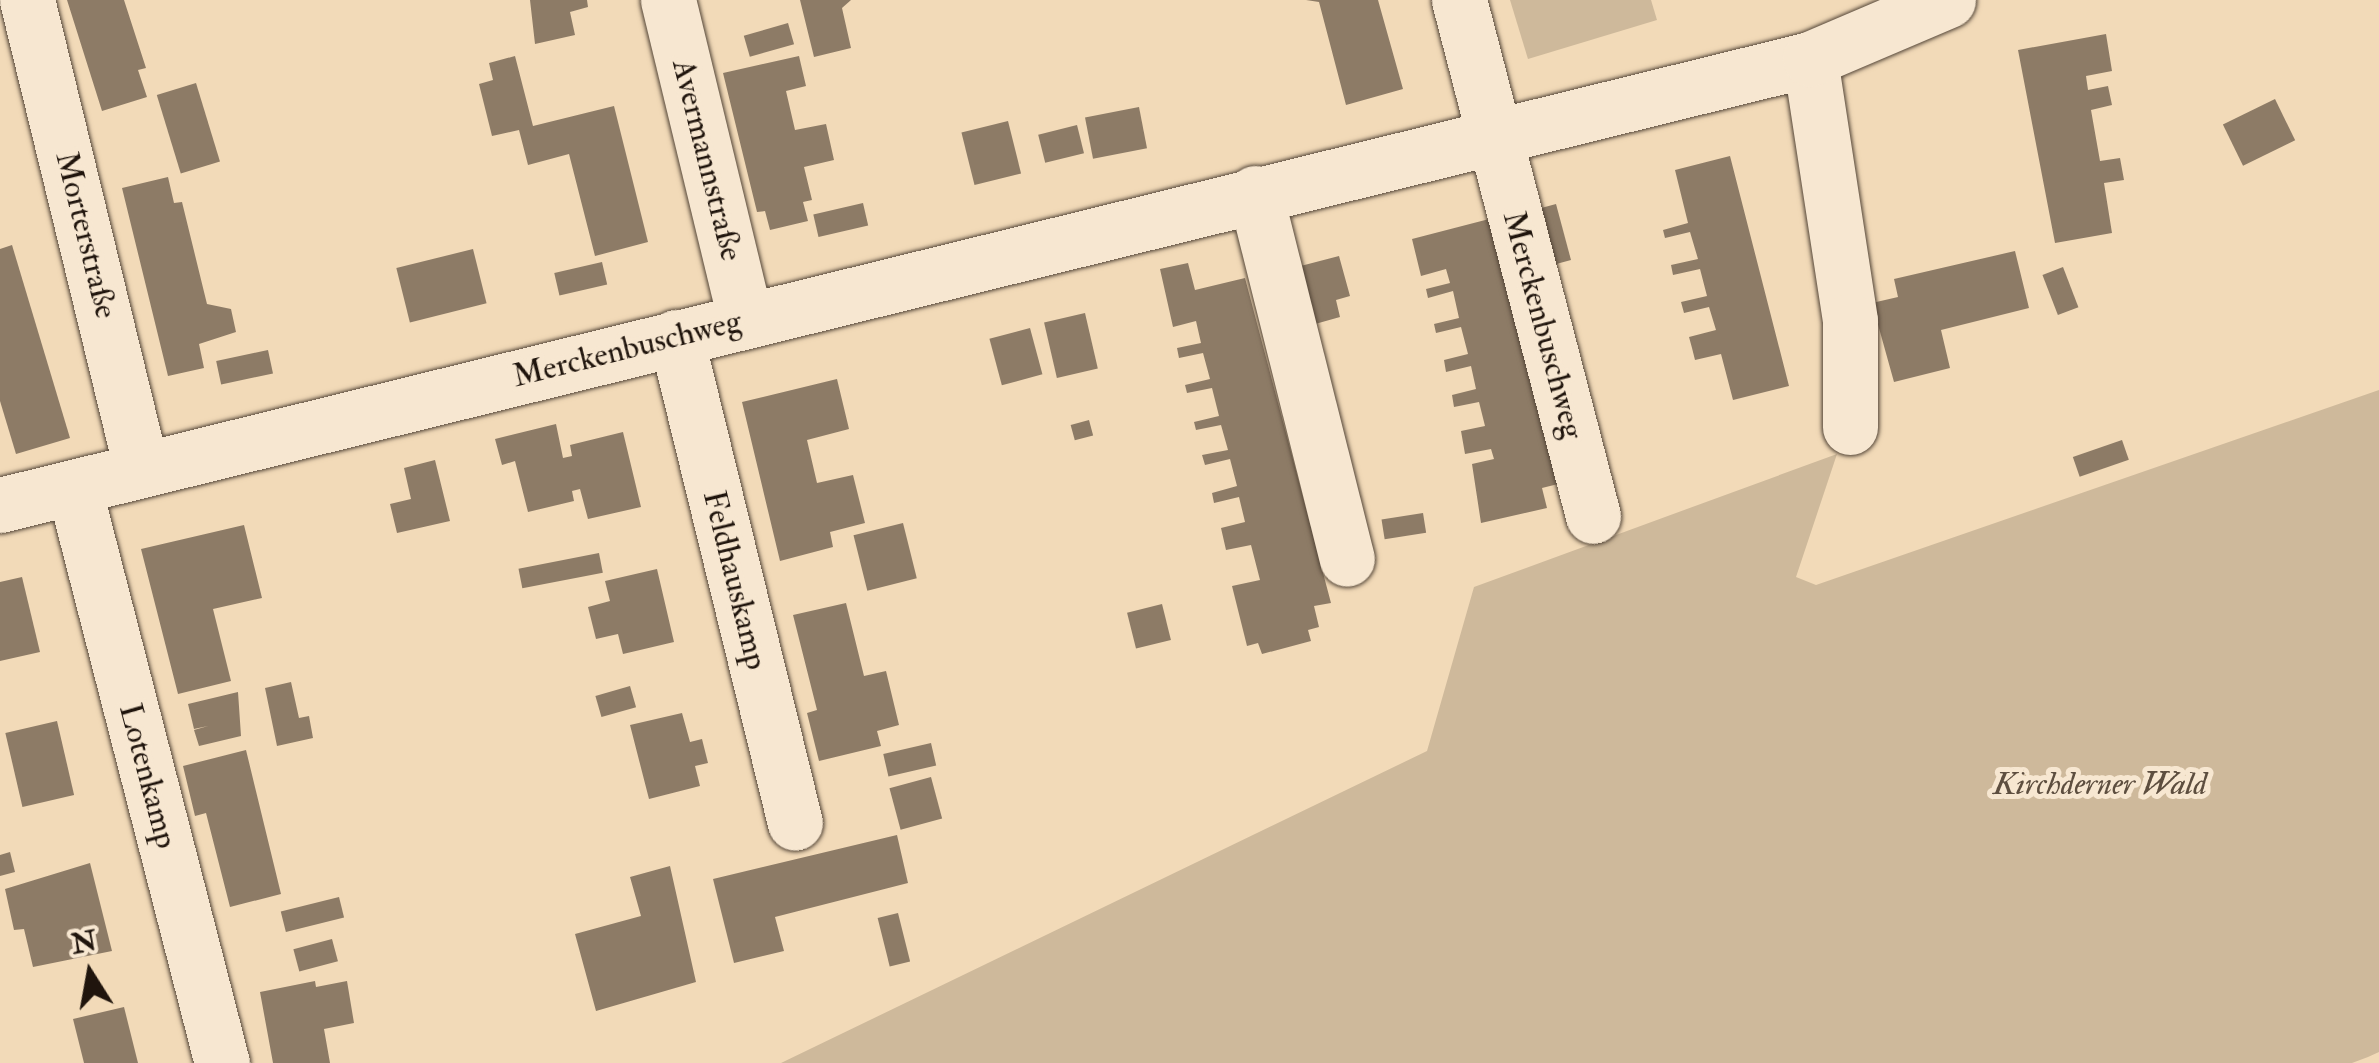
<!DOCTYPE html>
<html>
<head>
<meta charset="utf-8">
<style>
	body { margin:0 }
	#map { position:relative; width:2379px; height:1063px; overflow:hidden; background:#f2dab8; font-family:"IM FELL Double Pica",serif }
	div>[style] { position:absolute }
	.green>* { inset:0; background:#ceb99b }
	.building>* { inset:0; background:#8d7b66; transform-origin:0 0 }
	.roads { filter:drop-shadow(0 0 2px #544638) drop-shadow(0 0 2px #544638) }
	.minor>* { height:55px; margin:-27.5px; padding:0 27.5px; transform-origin:27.5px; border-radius:27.5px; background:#f7e7d1 }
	span { translate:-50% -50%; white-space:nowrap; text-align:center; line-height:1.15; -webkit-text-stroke:10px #f7e7d1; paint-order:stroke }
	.street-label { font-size:32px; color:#20150d }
	.park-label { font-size:32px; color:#5d4e3f; font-style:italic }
	.north { position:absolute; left:40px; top:923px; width:100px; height:100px; -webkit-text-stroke:8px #f7e7d1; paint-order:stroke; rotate:349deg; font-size:28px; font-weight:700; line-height:40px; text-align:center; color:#20150d }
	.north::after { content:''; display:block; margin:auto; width:35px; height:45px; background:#20150d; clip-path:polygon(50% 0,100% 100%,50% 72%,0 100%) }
</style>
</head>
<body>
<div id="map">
	<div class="green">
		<div style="clip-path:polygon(1510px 0,1651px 0,1657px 20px,1528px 59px)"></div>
		<div style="clip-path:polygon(2379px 390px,2379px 1052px,2368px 1057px,2352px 1063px,781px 1063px,1427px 751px,1474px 587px,1837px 454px,1796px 577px,1816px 585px)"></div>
	</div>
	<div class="building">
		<div style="clip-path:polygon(67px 0,124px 0,146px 68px,138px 70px,147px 97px,102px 111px)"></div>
		<div style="clip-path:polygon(530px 0,587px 0,588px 7px,570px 12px,575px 35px,535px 44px)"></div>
		<div style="clip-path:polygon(800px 0,851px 0,842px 8px,851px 48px,814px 57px)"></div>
		<div style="clip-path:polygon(1306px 0,1378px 0,1403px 89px,1346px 105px,1319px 2px)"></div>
		<div style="left:788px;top:23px;width:22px;height:46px;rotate:74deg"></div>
		<div style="clip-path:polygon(2106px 34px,2112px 71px,2086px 76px,2088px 90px,2108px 86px,2112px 105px,2091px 110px,2100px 161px,2120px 158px,2124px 180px,2104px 183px,2112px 233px,2055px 243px,2018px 50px)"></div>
		<div style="clip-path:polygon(515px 56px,533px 126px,614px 106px,648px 242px,595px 256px,569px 154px,528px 165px,519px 130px,492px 136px,479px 84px,493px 80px,489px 63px)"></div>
		<div style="clip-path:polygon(799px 56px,806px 86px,786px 91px,795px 130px,826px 124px,834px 160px,804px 167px,812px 200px,803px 202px,808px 221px,770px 230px,765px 211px,757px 212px,723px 73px)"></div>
		<div style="left:196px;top:83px;width:82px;height:41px;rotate:73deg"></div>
		<div style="left:2275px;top:99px;width:46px;height:58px;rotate:64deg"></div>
		<div style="left:1139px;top:107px;width:42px;height:55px;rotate:79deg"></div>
		<div style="left:1008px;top:121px;width:54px;height:48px;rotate:76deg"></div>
		<div style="left:1077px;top:125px;width:29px;height:40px;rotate:76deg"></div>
		<div style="clip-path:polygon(1730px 156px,1789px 386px,1733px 400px,1721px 354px,1695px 360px,1692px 348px,1689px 337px,1716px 330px,1709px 307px,1684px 313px,1681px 302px,1707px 296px,1700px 269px,1673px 275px,1671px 265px,1698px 259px,1690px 232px,1665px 238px,1663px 230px,1688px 223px,1675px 170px)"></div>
		<div style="clip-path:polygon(168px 177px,174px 203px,182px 202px,207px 304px,231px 309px,236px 332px,199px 344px,204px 368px,168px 376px,122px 188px)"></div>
		<div style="left:863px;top:203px;width:23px;height:51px;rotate:77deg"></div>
		<div style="left:1556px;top:204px;width:58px;height:20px;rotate:75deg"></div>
		<div style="clip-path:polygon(1493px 218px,1558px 484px,1542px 488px,1547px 508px,1481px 523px,1472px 464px,1494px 459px,1491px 449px,1465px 454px,1461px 431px,1485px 426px,1479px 402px,1454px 407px,1452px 395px,1476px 389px,1471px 366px,1446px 372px,1444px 360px,1468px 354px,1461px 327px,1436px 333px,1434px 324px,1459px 318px,1453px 291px,1428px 298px,1426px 289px,1450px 283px,1446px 269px,1421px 276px,1412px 239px)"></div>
		<div style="clip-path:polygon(12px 245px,70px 438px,16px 454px,0 401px,0 249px)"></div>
		<div style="left:473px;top:249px;width:56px;height:79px;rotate:76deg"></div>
		<div style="clip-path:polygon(2015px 251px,2029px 308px,1941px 330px,1950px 368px,1894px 382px,1872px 303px,1898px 297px,1894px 279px)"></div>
		<div style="clip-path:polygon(1339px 256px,1350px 296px,1336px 300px,1340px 317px,1308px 326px,1293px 268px)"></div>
		<div style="left:602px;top:262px;width:23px;height:49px;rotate:77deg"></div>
		<div style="clip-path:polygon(1188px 263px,1195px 290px,1245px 278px,1331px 603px,1314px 606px,1319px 627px,1308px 630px,1311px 641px,1262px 654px,1258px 643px,1247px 646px,1232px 586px,1260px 580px,1251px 545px,1226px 550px,1221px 528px,1245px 522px,1239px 497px,1214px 503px,1212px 493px,1237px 486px,1230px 459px,1205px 465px,1202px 455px,1228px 450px,1221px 425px,1196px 430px,1194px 422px,1219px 416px,1212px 388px,1187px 393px,1185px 385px,1210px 379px,1203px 353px,1179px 358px,1177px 348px,1201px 343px,1196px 321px,1173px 327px,1160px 269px)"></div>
		<div style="left:2063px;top:267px;width:43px;height:22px;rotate:69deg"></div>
		<div style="left:1085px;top:313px;width:57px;height:42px;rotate:77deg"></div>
		<div style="left:1030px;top:328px;width:48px;height:42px;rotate:75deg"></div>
		<div style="left:268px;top:350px;width:24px;height:53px;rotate:78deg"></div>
		<div style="clip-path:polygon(837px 379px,849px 429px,807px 440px,817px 483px,853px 475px,865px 523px,830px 532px,833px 547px,780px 561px,742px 402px)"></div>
		<div style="left:1089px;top:420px;width:16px;height:19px;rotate:75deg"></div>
		<div style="clip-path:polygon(556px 424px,563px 458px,572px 456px,570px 445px,623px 432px,641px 507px,588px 519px,580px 489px,572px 491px,574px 501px,528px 512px,515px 461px,502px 465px,495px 439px)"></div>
		<div style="left:2122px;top:440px;width:21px;height:52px;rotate:71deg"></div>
		<div style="clip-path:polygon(435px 460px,450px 521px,397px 533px,390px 504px,411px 499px,404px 468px)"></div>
		<div style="left:1423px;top:513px;width:20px;height:42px;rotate:81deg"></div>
		<div style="left:903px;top:523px;width:57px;height:51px;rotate:76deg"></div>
		<div style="clip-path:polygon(244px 525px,262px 598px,213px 609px,231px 681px,178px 694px,141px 549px)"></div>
		<div style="left:599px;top:553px;width:20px;height:82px;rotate:79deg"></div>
		<div style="clip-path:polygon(657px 569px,674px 642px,623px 654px,618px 634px,596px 639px,588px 607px,610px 601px,605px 581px)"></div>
		<div style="clip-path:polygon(22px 577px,40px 652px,0 661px,0 582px)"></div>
		<div style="clip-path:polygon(846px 603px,864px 676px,886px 671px,899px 725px,877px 731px,881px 746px,819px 761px,807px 713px,817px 710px,793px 615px)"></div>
		<div style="left:1162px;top:604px;width:37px;height:36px;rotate:76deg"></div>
		<div style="clip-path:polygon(291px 682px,299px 718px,309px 716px,313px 738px,277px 746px,265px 688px)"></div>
		<div style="left:630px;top:686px;width:22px;height:36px;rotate:74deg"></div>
		<div style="clip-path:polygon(238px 692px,241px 736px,199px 746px,194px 730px,208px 726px,194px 729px,188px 704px)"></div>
		<div style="clip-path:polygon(682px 713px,690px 742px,702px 739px,708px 763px,695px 766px,700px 786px,649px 799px,630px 725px)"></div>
		<div style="left:57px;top:721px;width:76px;height:53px;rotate:77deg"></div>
		<div style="left:931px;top:743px;width:23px;height:49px;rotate:77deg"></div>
		<div style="clip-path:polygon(246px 750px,281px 894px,230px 907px,206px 813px,195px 816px,183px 766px)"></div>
		<div style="left:931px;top:777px;width:43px;height:43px;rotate:75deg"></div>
		<div style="clip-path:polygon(897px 835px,908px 883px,775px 917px,784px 951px,734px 963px,713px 879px)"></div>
		<div style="clip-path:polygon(10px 852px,15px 872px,0 876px,0 855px)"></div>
		<div style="clip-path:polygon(90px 863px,112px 951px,33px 967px,24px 929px,14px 930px,5px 889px)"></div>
		<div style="clip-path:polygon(670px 866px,696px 982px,596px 1011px,575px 934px,641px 916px,630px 877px)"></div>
		<div style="left:339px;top:897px;width:21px;height:60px;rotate:76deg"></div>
		<div style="left:898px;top:913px;width:50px;height:21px;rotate:76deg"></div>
		<div style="left:332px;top:939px;width:23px;height:40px;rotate:75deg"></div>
		<div style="clip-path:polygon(315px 981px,316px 987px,347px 981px,354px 1023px,324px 1029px,330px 1063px,273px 1063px,260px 992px)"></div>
		<div style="clip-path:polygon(124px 1007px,138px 1063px,84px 1063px,73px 1019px)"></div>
	</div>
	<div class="roads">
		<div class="minor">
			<div style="left:27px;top:0;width:484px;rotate:76.3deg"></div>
			<div style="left:668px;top:0;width:328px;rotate:76.4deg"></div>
			<div style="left:1459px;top:0;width:533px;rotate:75.44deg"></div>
			<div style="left:1810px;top:59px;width:265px;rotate:81.3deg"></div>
			<div style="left:1850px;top:321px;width:106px;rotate:90deg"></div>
			<div style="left:1255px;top:193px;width:377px;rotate:75.9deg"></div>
			<div style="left:676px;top:337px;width:500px;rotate:76.24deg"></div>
			<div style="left:74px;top:488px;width:594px;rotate:75.57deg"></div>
			<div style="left:0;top:505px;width:1864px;rotate:-13.84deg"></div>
			<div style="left:1810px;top:59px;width:150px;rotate:-23.1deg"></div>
		</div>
	</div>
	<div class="street-label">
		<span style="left:707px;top:160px;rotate:76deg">Avermannstraße</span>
		<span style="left:86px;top:235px;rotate:76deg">Morterstraße</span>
		<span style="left:1543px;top:325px;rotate:75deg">Merckenbuschweg</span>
		<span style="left:627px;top:349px;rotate:-14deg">Merckenbuschweg</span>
		<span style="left:735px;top:580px;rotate:76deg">Feldhauskamp</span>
		<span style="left:148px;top:776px;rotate:75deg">Lotenkamp</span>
	</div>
	<div class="park-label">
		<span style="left:2100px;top:784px">Kirchderner Wald</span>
	</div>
	<div class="north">N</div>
</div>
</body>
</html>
